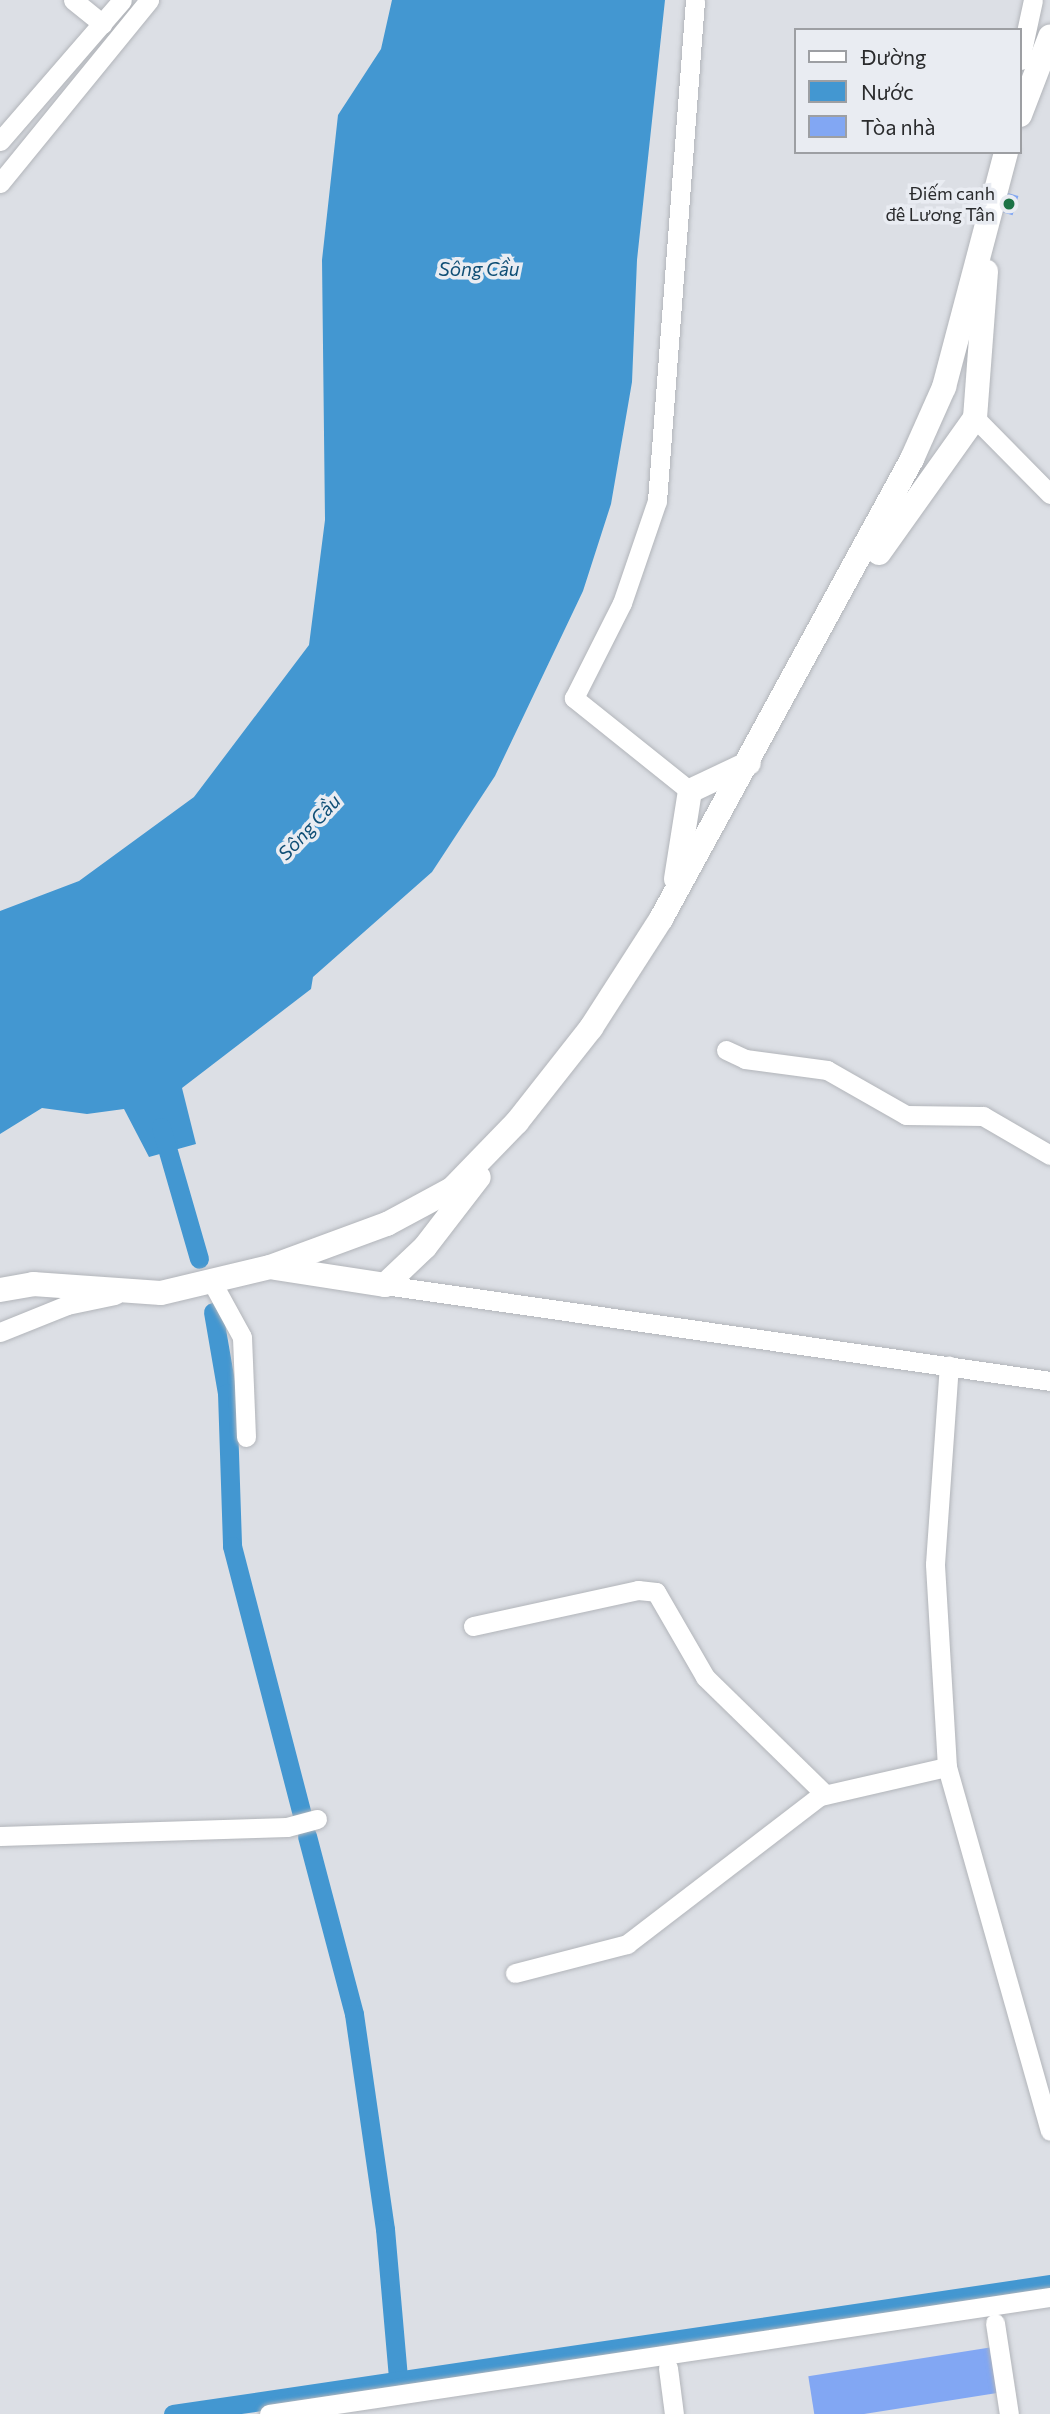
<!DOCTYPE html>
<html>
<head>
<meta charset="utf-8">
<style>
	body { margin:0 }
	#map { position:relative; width:1050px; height:2414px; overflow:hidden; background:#dcdfe5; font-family:Commissioner,sans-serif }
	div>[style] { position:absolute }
	.water>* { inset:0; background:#4397d1 }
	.canal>* { height:19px; margin:-9.5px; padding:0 9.5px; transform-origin:9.5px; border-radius:9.5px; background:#4397d1 }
	.building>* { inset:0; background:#82a7f3; transform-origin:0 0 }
	.roads { filter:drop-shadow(0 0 2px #b2b5ba) drop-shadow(0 0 2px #b2b5ba) }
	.minor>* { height:19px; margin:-9.5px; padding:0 9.5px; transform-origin:9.5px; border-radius:9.5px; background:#fff }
	.major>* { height:24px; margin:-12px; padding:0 12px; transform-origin:12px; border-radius:12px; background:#fff }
	.dots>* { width:19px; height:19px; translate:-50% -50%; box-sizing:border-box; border:4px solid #e9ecf2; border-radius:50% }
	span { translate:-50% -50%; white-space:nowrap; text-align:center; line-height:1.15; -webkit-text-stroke:7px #e9ecf2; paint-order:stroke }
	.poi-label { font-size:18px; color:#2a2b2d }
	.right { translate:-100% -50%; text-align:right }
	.water-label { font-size:19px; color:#0f4e75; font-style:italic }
	.legend { position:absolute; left:794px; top:28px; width:228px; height:126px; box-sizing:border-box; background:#e9ecf2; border:2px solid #9d9fa3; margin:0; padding:9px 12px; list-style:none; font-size:21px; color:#2a2b2d }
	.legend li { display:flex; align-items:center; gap:14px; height:35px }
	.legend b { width:35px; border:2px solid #9d9fa3 }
</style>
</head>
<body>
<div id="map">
	<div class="water">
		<div style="clip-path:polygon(392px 0,665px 0,637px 260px,632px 382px,611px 504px,583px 591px,495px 776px,432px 872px,313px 977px,311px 989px,182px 1088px,196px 1144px,149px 1157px,124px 1109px,87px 1114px,42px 1108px,0 1134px,0 911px,79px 881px,194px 797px,309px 645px,325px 520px,322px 260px,338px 115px,381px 49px)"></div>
	</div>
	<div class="canal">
		<div style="left:161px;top:1127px;width:137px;rotate:73.9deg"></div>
		<div style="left:213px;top:1312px;width:82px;rotate:80.2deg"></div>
		<div style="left:227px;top:1393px;width:153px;rotate:88.1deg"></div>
		<div style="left:232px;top:1546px;width:278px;rotate:75.4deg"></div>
		<div style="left:307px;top:1836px;width:184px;rotate:75.2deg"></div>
		<div style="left:354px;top:2014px;width:217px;rotate:81.8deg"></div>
		<div style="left:385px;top:2229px;width:151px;rotate:85deg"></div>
		<div style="left:173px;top:2414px;width:887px;rotate:-8.43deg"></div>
	</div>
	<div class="building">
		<div style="left:1005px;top:192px;width:14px;height:20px;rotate:17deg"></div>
		<div style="left:993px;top:2347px;width:46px;height:187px;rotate:81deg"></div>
	</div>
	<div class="roads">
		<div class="minor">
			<div style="left:73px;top:0;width:38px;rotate:39deg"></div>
			<div style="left:1020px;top:60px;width:61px;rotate:-77.8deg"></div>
			<div style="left:0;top:141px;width:186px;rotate:-49.1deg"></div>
			<div style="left:0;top:183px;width:236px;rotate:-50.8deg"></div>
			<div style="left:975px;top:418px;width:107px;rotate:45.4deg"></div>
			<div style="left:690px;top:791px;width:149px;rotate:-141.3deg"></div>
			<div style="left:574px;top:698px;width:106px;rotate:-63.2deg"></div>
			<div style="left:622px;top:603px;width:108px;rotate:-71.1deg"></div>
			<div style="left:657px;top:501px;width:502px;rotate:-85.66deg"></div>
			<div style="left:726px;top:1050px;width:21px;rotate:25deg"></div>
			<div style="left:745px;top:1059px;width:83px;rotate:7.6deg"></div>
			<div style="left:827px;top:1070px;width:91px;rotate:29.7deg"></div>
			<div style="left:906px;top:1115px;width:77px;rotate:0.7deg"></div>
			<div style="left:983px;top:1116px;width:78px;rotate:30.2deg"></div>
			<div style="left:213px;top:1284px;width:60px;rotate:61.3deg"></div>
			<div style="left:242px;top:1337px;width:100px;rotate:87.7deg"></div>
			<div style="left:385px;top:1285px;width:672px;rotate:8.21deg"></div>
			<div style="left:0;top:1332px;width:72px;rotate:-21.9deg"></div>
			<div style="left:67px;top:1305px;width:49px;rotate:-11.8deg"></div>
			<div style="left:473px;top:1626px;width:169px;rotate:-12.3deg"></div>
			<div style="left:638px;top:1590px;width:18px;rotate:6deg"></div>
			<div style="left:656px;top:1592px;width:98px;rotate:60deg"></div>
			<div style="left:705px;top:1677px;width:168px;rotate:44.3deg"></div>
			<div style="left:947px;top:1767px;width:378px;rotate:74.2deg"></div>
			<div style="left:0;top:1836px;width:287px;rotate:-1.8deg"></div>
			<div style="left:287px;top:1827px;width:31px;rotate:-15deg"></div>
			<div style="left:515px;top:1973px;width:116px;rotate:-14.5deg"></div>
			<div style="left:627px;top:1944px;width:243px;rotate:-37.5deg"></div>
			<div style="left:820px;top:1796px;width:130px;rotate:-12.9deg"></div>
			<div style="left:947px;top:1767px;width:203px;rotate:-93.4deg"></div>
			<div style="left:935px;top:1564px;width:199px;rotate:-86deg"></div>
			<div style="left:995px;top:2323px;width:92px;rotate:81.3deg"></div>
			<div style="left:668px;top:2368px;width:46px;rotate:82.6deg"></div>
			<div style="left:269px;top:2414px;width:790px;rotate:-8.52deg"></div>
		</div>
		<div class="major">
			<div style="left:1020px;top:115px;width:84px;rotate:-69deg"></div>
			<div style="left:879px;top:553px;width:166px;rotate:-54.6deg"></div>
			<div style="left:975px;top:418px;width:147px;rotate:-85.7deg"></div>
			<div style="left:676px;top:879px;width:89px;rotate:-81deg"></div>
			<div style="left:690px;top:791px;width:65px;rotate:-25.4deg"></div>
			<div style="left:275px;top:1268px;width:111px;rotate:8.8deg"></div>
			<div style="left:385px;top:1285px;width:55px;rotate:-43.5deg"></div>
			<div style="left:425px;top:1247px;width:88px;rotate:-52.4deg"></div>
			<div style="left:0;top:1290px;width:34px;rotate:-10deg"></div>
			<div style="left:33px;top:1284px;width:128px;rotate:4deg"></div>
			<div style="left:161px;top:1293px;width:112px;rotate:-13.4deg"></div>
			<div style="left:270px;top:1267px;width:125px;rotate:-20.2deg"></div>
			<div style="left:387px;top:1224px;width:74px;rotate:-28.3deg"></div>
			<div style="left:452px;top:1189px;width:93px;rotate:-45.9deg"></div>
			<div style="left:517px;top:1122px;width:120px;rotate:-51.8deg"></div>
			<div style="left:591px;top:1028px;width:130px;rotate:-57.3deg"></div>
			<div style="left:661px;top:919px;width:524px;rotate:-61.38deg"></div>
			<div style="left:912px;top:459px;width:79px;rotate:-66deg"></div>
			<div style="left:944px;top:387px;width:243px;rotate:-75.2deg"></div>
		</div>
	</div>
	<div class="dots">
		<div style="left:1009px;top:204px;background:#1c7346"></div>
	</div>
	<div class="poi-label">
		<span class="right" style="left:995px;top:204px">Điếm canh<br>đê Lương Tân</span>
	</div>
	<div class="water-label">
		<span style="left:479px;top:269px">Sông Cầu</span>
		<span style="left:309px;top:827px;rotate:-47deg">Sông Cầu</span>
	</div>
	<ul class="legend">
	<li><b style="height:9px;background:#fff"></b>Đường</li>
	<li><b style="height:19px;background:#4397d1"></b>Nước</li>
	<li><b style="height:19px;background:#82a7f3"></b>Tòa nhà</li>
	</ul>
</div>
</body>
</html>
